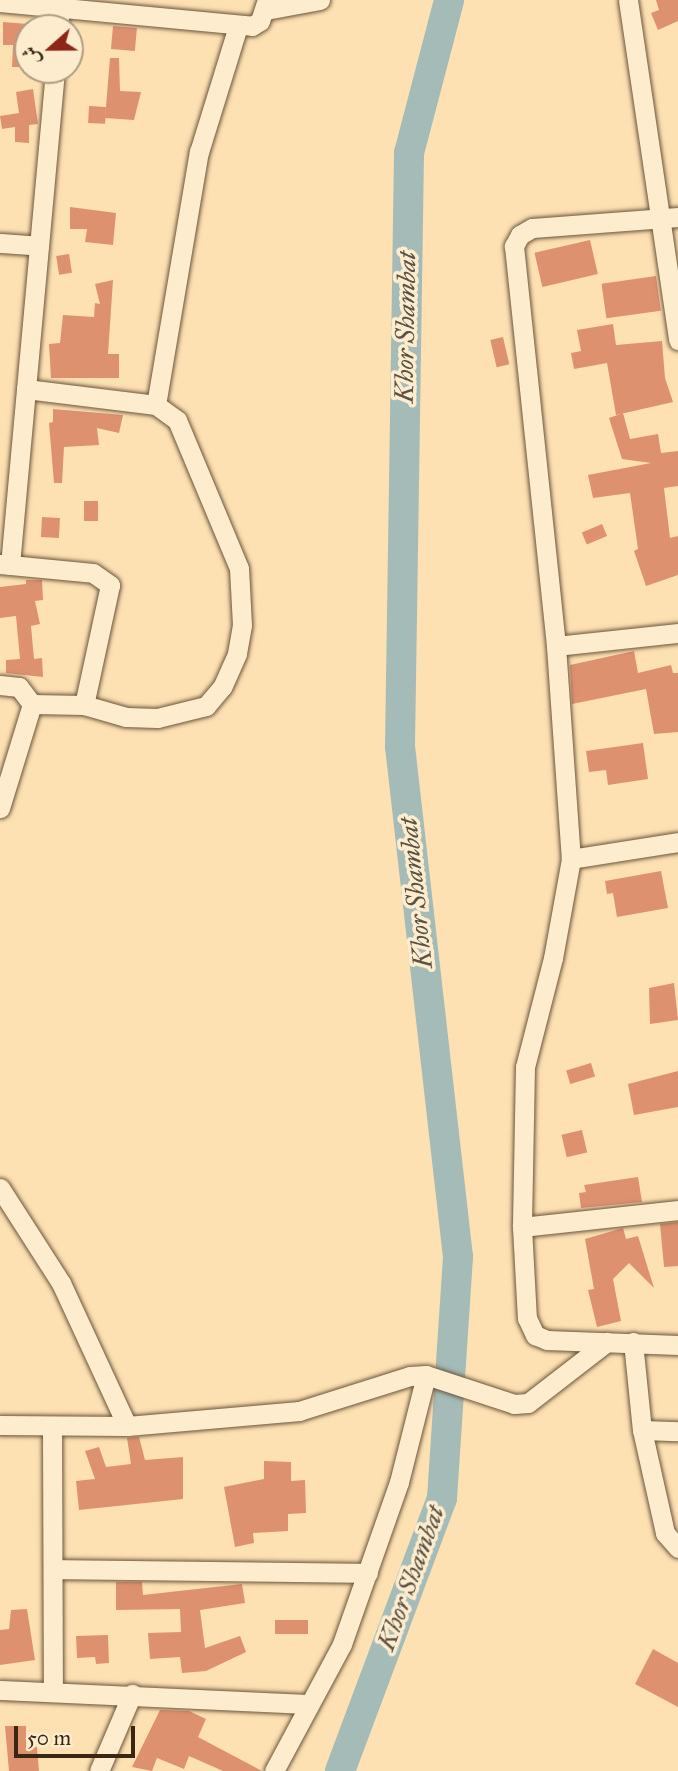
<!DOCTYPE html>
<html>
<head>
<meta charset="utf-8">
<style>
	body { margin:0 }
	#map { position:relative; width:678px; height:1771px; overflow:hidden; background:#fde1b3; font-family:"IM FELL Great Primer",Amiri,serif }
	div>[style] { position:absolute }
	.river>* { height:30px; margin:-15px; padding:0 15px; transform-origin:15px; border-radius:15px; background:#a4bbb8 }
	.building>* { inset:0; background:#de916f; transform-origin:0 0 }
	.roads { filter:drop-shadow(0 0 2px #6b553b) drop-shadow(0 0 2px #6b553b) }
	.minor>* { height:19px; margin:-9.5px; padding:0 9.5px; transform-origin:9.5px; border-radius:9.5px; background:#feecce }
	span { translate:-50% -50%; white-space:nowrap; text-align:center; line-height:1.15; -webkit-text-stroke:7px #feecce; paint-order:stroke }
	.water-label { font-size:26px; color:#5a5345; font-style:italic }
	.north { position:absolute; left:14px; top:14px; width:70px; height:70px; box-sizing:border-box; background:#feecce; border:2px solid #b09d83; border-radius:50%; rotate:249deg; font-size:19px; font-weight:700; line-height:28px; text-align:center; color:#3a2613 }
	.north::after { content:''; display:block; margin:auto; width:24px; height:32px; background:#8f2418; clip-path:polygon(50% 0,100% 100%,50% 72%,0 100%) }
	.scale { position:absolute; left:14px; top:1726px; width:121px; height:32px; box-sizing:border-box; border:4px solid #3a2613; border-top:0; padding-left:9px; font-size:21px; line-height:24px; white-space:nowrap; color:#3a2613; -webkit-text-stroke:5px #feecce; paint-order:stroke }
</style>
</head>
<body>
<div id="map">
	<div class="river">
		<div style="left:340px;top:1771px;width:291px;rotate:-69.5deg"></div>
		<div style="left:442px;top:1498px;width:242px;rotate:-86.2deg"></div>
		<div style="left:458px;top:1257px;width:514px;rotate:-96.48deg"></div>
		<div style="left:400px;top:746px;width:593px;rotate:-89.13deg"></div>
		<div style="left:409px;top:153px;width:158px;rotate:-75.3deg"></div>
	</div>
	<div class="building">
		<div style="clip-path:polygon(656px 0,678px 0,678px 21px,658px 30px,651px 13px,659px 10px)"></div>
		<div style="clip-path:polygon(3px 22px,28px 24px,28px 67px,12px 67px,13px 45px,3px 45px)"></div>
		<div style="left:113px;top:26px;width:24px;height:23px;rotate:5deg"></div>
		<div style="clip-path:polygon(110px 58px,119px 58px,120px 91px,141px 92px,134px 120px,105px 118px)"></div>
		<div style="clip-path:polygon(33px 89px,38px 124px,29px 125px,29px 143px,15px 142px,15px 127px,2px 129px,0 116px,19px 113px,16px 92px)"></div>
		<div style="left:89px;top:106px;width:17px;height:17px;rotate:3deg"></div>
		<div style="clip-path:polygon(70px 207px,116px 213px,113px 245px,85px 242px,87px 229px,70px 229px)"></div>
		<div style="left:590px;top:240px;width:35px;height:57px;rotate:77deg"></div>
		<div style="left:69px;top:254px;width:19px;height:13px;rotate:81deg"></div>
		<div style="left:656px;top:276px;width:35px;height:55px;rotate:82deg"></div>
		<div style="clip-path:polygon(113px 280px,108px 354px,119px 354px,119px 378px,51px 378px,49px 344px,60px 343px,63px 315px,94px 317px,95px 303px,100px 304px,95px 284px)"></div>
		<div style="clip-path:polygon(613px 324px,616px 345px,662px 341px,665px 378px,673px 402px,616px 415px,607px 363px,574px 369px,571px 353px,581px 351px,577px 330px)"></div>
		<div style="left:503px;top:337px;width:28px;height:13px;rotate:77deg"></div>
		<div style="clip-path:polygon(53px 409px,123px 415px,119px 433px,97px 428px,99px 445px,64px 447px,62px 483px,54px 483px,49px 423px,53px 422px)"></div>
		<div style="clip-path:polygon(623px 413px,630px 439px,658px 434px,661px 453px,678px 451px,678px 486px,664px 488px,670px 538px,678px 536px,678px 575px,646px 586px,634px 551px,638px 549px,630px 493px,593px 498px,588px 475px,651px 463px,622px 459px,609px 418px)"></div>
		<div style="left:84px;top:501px;width:14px;height:20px"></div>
		<div style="left:42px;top:517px;width:18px;height:20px;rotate:3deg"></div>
		<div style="left:602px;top:524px;width:13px;height:22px;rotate:67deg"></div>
		<div style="clip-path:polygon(26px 580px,42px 580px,43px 600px,35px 601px,40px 624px,31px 626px,34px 659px,42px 658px,43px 677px,6px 673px,6px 660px,20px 659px,16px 616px,0 618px,0 587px,26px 584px)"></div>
		<div style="clip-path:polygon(634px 651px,638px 673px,671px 665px,673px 673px,678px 673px,678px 732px,654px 734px,646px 689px,572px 704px,570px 665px)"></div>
		<div style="clip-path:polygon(643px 743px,648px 779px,608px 785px,606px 770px,589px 772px,586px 751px)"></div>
		<div style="clip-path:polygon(661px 871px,668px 908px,617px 917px,613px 893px,607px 894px,605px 881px)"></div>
		<div style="clip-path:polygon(674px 983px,678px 1020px,650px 1024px,649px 988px)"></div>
		<div style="left:591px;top:1063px;width:14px;height:26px;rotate:73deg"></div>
		<div style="clip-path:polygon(678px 1071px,678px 1107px,634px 1115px,628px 1084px)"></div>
		<div style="left:582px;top:1130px;width:23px;height:21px;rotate:77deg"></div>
		<div style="clip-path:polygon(638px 1177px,642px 1202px,581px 1208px,579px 1193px,586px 1192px,584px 1185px)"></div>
		<div style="clip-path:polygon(678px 1222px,678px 1266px,664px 1267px,660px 1224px)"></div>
		<div style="clip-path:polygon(623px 1228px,626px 1239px,638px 1236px,654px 1288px,629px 1263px,613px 1279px,621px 1321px,597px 1327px,588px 1290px,594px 1289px,585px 1239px)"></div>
		<div style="clip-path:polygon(139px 1437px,145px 1460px,183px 1457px,183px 1499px,79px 1510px,76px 1481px,95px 1479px,85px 1451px,99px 1447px,106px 1467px,131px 1464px,127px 1438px)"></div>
		<div style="clip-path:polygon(264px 1461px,291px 1462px,291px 1481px,305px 1480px,306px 1513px,288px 1514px,288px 1531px,253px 1533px,254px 1543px,235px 1547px,224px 1487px,264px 1479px)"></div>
		<div style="clip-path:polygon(116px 1582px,142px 1582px,143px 1595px,242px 1584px,245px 1603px,200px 1610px,205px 1648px,240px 1636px,246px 1652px,206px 1671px,182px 1673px,180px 1657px,150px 1659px,148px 1633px,181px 1632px,180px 1609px,116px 1610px)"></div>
		<div style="clip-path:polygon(27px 1609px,35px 1660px,0 1665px,0 1630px,9px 1629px,11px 1610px)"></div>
		<div style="left:275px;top:1620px;width:33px;height:14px"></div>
		<div style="clip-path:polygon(108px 1635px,109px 1663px,96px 1664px,95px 1657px,77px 1658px,76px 1636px)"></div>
		<div style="clip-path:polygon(653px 1649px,678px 1663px,678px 1707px,635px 1684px)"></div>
		<div style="clip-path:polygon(160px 1710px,189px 1711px,206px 1719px,198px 1737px,262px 1771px,223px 1771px,189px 1756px,184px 1769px,157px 1758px,152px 1771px,132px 1767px)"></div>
		<div style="clip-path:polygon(5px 1726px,26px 1726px,26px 1748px,37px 1747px,39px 1771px,9px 1771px)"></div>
	</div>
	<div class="roads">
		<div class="minor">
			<div style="left:628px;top:0;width:344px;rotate:81.6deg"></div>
			<div style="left:0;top:2px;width:253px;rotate:5.4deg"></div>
			<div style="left:252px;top:26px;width:9px;rotate:-32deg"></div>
			<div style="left:260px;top:21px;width:22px;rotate:-72deg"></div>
			<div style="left:266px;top:10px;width:55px;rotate:-10.5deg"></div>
			<div style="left:58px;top:28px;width:21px;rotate:-85deg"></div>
			<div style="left:678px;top:217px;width:146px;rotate:175.7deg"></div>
			<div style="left:532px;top:228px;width:14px;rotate:150deg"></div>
			<div style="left:520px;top:235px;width:13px;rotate:119deg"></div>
			<div style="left:514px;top:246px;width:402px;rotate:84deg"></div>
			<div style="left:556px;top:646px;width:214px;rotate:86deg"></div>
			<div style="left:571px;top:859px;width:101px;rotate:100.3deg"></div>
			<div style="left:553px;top:958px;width:113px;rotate:104.4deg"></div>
			<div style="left:525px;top:1067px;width:160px;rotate:91.1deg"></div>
			<div style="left:522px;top:1227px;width:91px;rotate:86.9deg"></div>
			<div style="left:527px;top:1318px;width:19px;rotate:65deg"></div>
			<div style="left:535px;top:1335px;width:13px;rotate:23deg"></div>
			<div style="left:547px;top:1340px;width:131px;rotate:2.2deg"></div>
			<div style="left:0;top:243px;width:39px;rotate:4deg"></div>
			<div style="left:26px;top:389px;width:131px;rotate:7deg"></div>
			<div style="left:156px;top:405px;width:26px;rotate:36deg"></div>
			<div style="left:177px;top:420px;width:160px;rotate:67.3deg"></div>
			<div style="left:239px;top:568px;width:57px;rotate:87deg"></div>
			<div style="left:242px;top:625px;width:29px;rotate:100deg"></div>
			<div style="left:237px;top:654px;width:36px;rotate:114deg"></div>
			<div style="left:222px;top:687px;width:25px;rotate:130deg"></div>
			<div style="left:206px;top:706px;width:50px;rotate:166.2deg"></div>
			<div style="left:157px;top:718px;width:31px;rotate:-178deg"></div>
			<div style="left:126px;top:717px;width:44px;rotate:-164.1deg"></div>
			<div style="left:84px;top:705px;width:52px;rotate:-178.9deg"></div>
			<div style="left:156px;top:405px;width:257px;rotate:-80.4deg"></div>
			<div style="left:199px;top:152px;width:132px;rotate:-72.8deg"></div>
			<div style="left:0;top:564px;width:93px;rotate:5.5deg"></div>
			<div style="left:93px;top:573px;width:21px;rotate:35deg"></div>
			<div style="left:110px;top:585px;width:123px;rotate:102.2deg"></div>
			<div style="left:10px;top:565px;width:497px;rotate:-84.8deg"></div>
			<div style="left:556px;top:646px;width:123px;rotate:-6.1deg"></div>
			<div style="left:0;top:685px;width:19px;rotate:6deg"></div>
			<div style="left:19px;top:687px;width:21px;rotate:53deg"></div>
			<div style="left:32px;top:704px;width:109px;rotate:107.1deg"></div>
			<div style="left:571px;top:859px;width:108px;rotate:-9deg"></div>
			<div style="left:0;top:1188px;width:113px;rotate:57.3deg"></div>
			<div style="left:61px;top:1283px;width:157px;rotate:65.2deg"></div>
			<div style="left:522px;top:1227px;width:157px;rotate:-6.2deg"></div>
			<div style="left:633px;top:1342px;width:88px;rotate:84.2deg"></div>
			<div style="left:642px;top:1430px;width:106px;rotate:77.4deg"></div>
			<div style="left:665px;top:1533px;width:20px;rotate:49deg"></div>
			<div style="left:0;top:1425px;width:127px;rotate:0.5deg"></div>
			<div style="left:127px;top:1426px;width:173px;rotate:-5deg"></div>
			<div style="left:299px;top:1411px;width:116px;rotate:-17.5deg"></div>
			<div style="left:410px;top:1376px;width:16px;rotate:-4deg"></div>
			<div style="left:426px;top:1375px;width:93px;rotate:18.2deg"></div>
			<div style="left:514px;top:1404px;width:14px;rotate:-4deg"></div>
			<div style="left:528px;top:1403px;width:100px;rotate:-37.7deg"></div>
			<div style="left:52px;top:1426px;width:265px;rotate:89.8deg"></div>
			<div style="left:642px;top:1430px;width:36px;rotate:2deg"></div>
			<div style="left:54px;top:1569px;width:314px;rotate:0.7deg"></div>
			<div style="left:0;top:1690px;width:309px;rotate:2.6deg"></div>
			<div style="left:99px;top:1771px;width:84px;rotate:-66.8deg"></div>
			<div style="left:274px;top:1771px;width:144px;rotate:-61.8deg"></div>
			<div style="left:342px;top:1644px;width:172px;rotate:-70.6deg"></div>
			<div style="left:399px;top:1482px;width:110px;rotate:-75.8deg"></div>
		</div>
	</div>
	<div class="water-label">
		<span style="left:406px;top:327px;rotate:-89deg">Khor Shambat</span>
		<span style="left:416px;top:893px;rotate:-96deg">Khor Shambat</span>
		<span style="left:411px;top:1578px;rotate:-70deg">Khor Shambat</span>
	</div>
	<div class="north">ش</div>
	<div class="scale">50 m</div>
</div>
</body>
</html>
